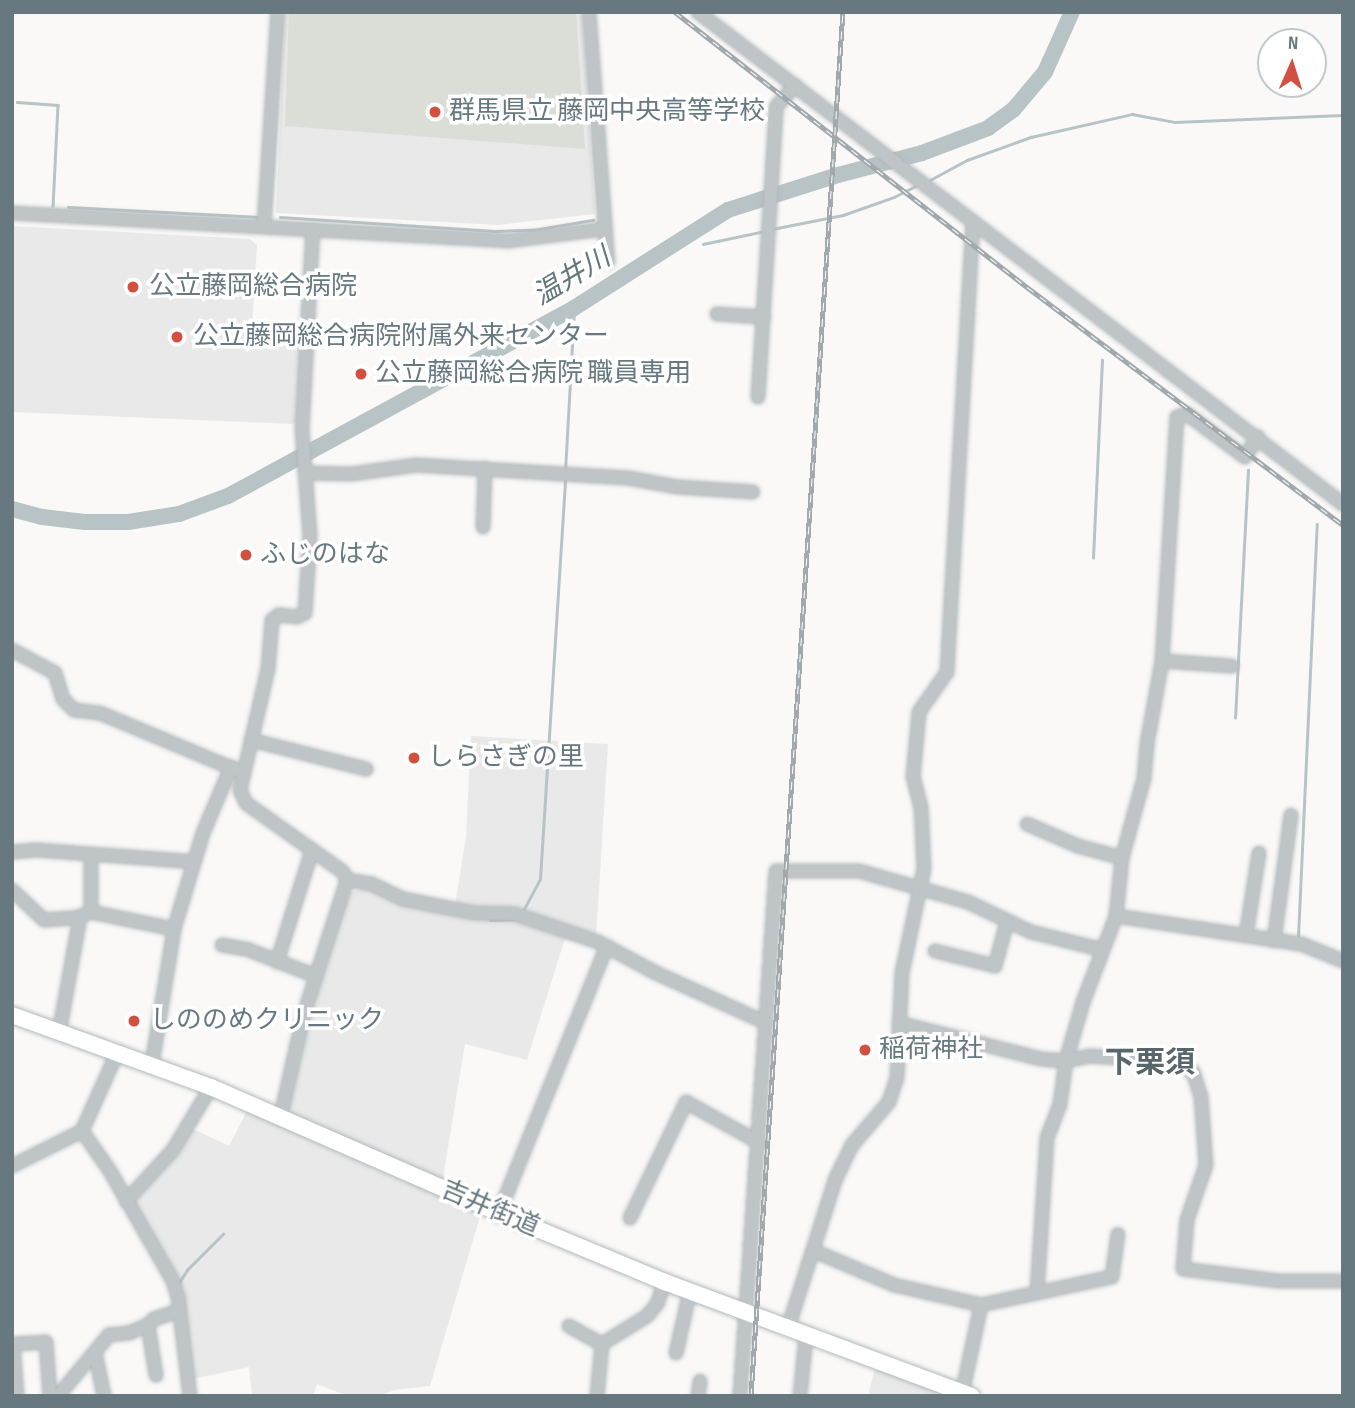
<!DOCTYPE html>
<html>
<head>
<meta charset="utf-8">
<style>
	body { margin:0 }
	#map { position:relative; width:1355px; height:1408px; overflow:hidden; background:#faf9f8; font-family:"Sofia Sans Condensed","Noto Sans JP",sans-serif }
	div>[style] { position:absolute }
	.built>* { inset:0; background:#e8e9e8 }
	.green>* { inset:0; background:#dbded7 }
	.stream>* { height:2.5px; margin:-1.25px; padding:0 1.25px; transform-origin:1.25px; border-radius:1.25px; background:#b8c3c6 }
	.river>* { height:16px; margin:-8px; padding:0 8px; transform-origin:8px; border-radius:8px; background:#b8c3c6 }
	.roads { filter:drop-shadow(0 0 2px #b3b9bc) drop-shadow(0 0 2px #b3b9bc) }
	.minor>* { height:12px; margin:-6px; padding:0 6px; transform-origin:6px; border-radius:6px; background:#bfc4c7 }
	.major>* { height:16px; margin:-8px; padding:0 8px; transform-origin:8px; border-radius:8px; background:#fff }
	.rail>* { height:5px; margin-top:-2.5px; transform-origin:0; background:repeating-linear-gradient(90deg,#fff 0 8px,#a2a9ad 0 16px); box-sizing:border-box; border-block:2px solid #a2a9ad }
	.dots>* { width:19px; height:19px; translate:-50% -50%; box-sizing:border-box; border:4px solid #fff; border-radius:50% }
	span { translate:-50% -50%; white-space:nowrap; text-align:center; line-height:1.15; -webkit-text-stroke:7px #fff; paint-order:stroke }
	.poi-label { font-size:26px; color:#677880 }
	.left { translate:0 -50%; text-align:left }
	.street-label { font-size:26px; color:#677880 }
	.water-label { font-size:28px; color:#637679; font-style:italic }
	.quarter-label { font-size:30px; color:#59666c; font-weight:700 }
	.frame { position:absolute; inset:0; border:14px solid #677880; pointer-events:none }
	.north { position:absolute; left:1257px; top:28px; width:70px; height:70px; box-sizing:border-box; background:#fff; border:2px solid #c2c9cc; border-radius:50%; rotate:3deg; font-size:19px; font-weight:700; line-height:28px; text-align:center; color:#677880 }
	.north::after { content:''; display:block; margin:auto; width:24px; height:32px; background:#d25040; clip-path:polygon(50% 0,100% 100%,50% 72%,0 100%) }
</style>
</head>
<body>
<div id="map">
	<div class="built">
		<div style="clip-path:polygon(285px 12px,582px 12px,595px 214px,498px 225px,276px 213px)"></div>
		<div style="clip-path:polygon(12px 226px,250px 239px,257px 245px,252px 330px,299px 333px,302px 338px,298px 420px,293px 424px,12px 412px)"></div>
		<div style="clip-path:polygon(471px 736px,608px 744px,596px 938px,455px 906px,466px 837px)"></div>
		<div style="clip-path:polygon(371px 887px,512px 917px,566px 935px,527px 1060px,465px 1044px,442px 1184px,292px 1116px,288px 1106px,308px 1015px,348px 893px)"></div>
		<div style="clip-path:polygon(248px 1109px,481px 1213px,430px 1386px,395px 1390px,381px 1395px,348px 1396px,317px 1384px,313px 1396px,252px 1396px,249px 1367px,193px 1379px,181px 1289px,130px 1202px,191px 1128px,229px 1146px)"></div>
		<div style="clip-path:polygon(875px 1368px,937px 1389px,936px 1396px,868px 1396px)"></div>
	</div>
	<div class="green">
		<div style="clip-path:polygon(289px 12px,576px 12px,585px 149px,285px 126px)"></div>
	</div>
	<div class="stream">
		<div style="left:17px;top:102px;width:41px;rotate:4.2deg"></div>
		<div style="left:58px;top:105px;width:101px;rotate:92.8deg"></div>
		<div style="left:930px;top:180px;width:42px;rotate:-28.4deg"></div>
		<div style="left:967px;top:160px;width:68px;rotate:-19.8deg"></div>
		<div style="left:1031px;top:137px;width:104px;rotate:-12.8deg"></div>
		<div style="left:1132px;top:114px;width:44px;rotate:10.5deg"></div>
		<div style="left:1175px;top:122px;width:168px;rotate:-2.4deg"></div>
		<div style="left:68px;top:207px;width:192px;rotate:3deg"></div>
		<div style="left:280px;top:217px;width:215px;rotate:3.7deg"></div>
		<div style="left:495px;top:231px;width:38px;rotate:-2deg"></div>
		<div style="left:533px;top:230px;width:61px;rotate:-9.5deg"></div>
		<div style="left:772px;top:229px;width:72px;rotate:-11.2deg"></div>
		<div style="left:843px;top:215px;width:54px;rotate:-19.4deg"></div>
		<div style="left:894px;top:197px;width:27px;rotate:-27deg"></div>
		<div style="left:703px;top:244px;width:63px;rotate:-11.8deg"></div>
		<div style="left:565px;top:471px;width:163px;rotate:-86.8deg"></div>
		<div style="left:1093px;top:558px;width:198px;rotate:-87.4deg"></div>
		<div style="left:1235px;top:718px;width:248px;rotate:-87deg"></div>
		<div style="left:523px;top:911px;width:36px;rotate:-62deg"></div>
		<div style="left:540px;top:879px;width:402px;rotate:-86.4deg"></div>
		<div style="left:490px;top:920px;width:27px;rotate:-2deg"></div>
		<div style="left:1298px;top:937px;width:413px;rotate:-87.4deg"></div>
		<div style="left:178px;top:1284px;width:17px;rotate:-57deg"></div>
		<div style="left:187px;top:1270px;width:51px;rotate:-45deg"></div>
	</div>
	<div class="river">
		<div style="left:12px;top:509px;width:31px;rotate:15deg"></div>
		<div style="left:42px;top:517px;width:43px;rotate:6.6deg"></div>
		<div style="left:85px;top:522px;width:43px"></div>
		<div style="left:128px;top:522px;width:52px;rotate:-8.9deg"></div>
		<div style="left:179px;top:514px;width:52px;rotate:-20.2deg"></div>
		<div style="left:228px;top:496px;width:394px;rotate:-28.5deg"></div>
		<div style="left:574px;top:308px;width:183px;rotate:-32.5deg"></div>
		<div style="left:728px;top:210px;width:115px;rotate:-17.7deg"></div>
		<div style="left:838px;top:175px;width:87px;rotate:-14.7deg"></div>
		<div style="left:922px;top:153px;width:71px;rotate:-20.7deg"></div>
		<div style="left:988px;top:128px;width:31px;rotate:-36deg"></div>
		<div style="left:1013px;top:110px;width:50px;rotate:-49.9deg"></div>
		<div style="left:1045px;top:72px;width:66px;rotate:-65.8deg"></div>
	</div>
	<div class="roads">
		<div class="minor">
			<div style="left:589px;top:12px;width:251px;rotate:85.7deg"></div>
			<div style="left:698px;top:12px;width:811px;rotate:37.34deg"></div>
			<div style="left:12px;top:213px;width:496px;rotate:3.2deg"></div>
			<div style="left:507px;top:241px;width:98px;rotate:-7.1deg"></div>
			<div style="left:264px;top:226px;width:214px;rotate:-86.3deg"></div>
			<div style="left:717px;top:314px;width:47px;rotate:3.7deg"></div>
			<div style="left:758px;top:397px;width:291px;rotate:-86.4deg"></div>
			<div style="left:776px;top:107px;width:29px;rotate:-49deg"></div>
			<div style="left:305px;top:473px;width:47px;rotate:1.2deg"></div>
			<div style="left:352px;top:474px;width:65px;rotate:-8deg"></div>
			<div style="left:416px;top:465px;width:212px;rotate:3.5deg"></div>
			<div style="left:628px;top:478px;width:51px;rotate:10.2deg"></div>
			<div style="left:678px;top:487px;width:75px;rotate:3.8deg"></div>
			<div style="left:483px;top:527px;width:59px;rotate:-88.1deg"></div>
			<div style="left:12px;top:650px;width:49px;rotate:28.1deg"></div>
			<div style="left:55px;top:673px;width:27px;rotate:73deg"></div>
			<div style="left:63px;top:699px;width:16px;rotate:45deg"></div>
			<div style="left:74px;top:710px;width:26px;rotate:7deg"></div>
			<div style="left:100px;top:713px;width:147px;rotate:22.7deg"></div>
			<div style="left:1162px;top:661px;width:70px;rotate:4.1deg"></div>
			<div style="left:251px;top:740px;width:119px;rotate:14.2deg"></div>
			<div style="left:1027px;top:824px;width:56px;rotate:23.3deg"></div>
			<div style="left:1078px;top:846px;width:46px;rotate:15.3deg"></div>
			<div style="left:12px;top:852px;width:24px;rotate:-5deg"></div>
			<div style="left:36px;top:850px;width:158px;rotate:4.3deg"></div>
			<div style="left:91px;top:854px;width:58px;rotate:90deg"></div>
			<div style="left:347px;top:880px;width:25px;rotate:9deg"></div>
			<div style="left:372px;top:884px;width:34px;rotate:26deg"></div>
			<div style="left:403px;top:899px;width:72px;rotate:11.2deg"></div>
			<div style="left:474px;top:913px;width:41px;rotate:1.4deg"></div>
			<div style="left:515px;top:914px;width:88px;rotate:18.6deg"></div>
			<div style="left:598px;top:942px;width:66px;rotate:28.1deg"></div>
			<div style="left:656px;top:973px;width:119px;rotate:24.4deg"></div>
			<div style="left:12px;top:890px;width:44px;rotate:43.2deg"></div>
			<div style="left:44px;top:920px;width:32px;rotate:-4deg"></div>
			<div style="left:76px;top:918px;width:16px;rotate:-22deg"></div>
			<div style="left:91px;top:912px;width:85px;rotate:11.6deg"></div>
			<div style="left:1116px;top:916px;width:187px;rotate:8.6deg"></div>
			<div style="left:1301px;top:944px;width:45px;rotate:22deg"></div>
			<div style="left:1246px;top:936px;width:84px;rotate:-81.1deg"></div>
			<div style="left:1274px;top:941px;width:127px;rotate:-82.3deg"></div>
			<div style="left:222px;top:945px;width:27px;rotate:10deg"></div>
			<div style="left:249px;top:950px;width:72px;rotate:21.2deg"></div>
			<div style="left:935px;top:951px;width:62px;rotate:14deg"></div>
			<div style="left:995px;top:966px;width:46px;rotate:-74.7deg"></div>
			<div style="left:277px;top:962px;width:117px;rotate:-72.6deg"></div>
			<div style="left:899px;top:1023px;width:146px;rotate:14.2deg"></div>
			<div style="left:1041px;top:1059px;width:25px;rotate:5deg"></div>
			<div style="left:1066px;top:1061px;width:24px;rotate:-12deg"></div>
			<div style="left:1089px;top:1056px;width:77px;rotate:3.7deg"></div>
			<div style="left:1166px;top:1061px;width:19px;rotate:16deg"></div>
			<div style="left:1184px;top:1066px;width:11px;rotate:34deg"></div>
			<div style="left:1193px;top:1072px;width:25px;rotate:72deg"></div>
			<div style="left:1201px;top:1096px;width:69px;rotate:85.9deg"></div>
			<div style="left:1206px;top:1165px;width:58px;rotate:109.1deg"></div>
			<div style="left:1187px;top:1220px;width:49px;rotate:94.7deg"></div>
			<div style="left:1183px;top:1269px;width:96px;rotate:7.2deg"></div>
			<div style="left:1278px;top:1281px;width:65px"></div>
			<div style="left:59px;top:1033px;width:118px;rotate:-79.7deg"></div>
			<div style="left:152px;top:1064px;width:137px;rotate:-80.7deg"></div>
			<div style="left:174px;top:929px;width:100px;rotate:-73.2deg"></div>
			<div style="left:203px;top:833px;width:72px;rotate:-67deg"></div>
			<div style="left:281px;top:1115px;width:104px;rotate:-77.2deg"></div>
			<div style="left:304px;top:1014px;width:141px;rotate:-72.2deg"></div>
			<div style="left:347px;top:880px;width:9px;rotate:-117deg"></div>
			<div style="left:343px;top:872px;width:119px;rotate:-144.6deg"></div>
			<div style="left:246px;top:803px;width:14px;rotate:-115deg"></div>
			<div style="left:240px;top:790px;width:124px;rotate:-77deg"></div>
			<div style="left:268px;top:669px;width:49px;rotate:-85.3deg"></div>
			<div style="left:272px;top:620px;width:9px;rotate:-36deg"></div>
			<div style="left:279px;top:615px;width:18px;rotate:6deg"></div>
			<div style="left:297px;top:617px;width:9px;rotate:-27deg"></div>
			<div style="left:305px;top:613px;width:77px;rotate:-86.3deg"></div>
			<div style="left:310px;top:536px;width:106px;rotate:-94.3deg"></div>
			<div style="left:302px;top:430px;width:201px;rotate:-86.9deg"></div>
			<div style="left:82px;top:1131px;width:49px;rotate:55deg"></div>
			<div style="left:110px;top:1171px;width:127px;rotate:60.2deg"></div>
			<div style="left:173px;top:1281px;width:17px;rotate:73deg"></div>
			<div style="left:178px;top:1297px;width:100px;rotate:83.1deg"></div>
			<div style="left:12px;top:1166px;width:78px;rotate:-26.6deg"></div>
			<div style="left:82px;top:1131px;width:88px;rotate:-65.8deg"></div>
			<div style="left:126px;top:1201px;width:69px;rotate:-47.3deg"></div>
			<div style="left:173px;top:1150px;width:74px;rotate:-58.9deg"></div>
			<div style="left:499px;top:1213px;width:288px;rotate:-68deg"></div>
			<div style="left:630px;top:1218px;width:129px;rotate:-64.2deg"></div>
			<div style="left:686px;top:1102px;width:85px;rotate:29deg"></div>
			<div style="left:814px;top:1251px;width:87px;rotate:23deg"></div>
			<div style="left:894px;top:1285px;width:89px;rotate:12.9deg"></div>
			<div style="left:981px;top:1305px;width:134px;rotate:-12.1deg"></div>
			<div style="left:1112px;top:1277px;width:43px;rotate:-82.1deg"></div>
			<div style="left:1037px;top:1293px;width:155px;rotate:-86.3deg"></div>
			<div style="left:1047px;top:1138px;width:36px;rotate:-69deg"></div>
			<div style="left:1060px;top:1104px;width:43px;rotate:-82.1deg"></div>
			<div style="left:1066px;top:1061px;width:61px;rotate:-73.9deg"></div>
			<div style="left:1083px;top:1002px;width:92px;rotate:-69deg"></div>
			<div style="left:1116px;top:916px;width:58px;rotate:-84.1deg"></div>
			<div style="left:1122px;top:858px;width:83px;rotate:-74.6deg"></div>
			<div style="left:1144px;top:778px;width:34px;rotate:-85deg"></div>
			<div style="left:1147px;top:744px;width:84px;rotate:-79.8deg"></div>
			<div style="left:1162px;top:661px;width:244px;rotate:-86.5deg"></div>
			<div style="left:1177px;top:417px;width:10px;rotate:-17deg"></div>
			<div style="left:1187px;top:414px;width:72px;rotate:36.6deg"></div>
			<div style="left:1245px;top:457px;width:24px;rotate:-57deg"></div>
			<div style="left:148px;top:1325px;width:51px;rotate:80.9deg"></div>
			<div style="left:569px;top:1326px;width:38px;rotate:29deg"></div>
			<div style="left:788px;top:1328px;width:157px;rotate:-72.3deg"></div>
			<div style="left:836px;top:1178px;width:37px;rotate:-64deg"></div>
			<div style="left:852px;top:1145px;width:57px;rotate:-49.3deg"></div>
			<div style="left:889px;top:1102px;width:25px;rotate:-72deg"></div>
			<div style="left:897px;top:1078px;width:105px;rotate:-87.3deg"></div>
			<div style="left:902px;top:973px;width:106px;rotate:-78.1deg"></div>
			<div style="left:924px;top:869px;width:61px;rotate:-92.8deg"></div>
			<div style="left:921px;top:808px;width:32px;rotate:-104deg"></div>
			<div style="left:913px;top:777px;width:65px;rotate:-84.7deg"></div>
			<div style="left:919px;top:712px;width:49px;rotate:-55deg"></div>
			<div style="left:947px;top:672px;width:451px;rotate:-86.7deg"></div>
			<div style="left:95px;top:1352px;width:45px;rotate:78.4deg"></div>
			<div style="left:676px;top:1353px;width:64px;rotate:-77.3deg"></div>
			<div style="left:962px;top:1394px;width:91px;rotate:-77.9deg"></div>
			<div style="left:17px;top:1396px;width:52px;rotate:-94.4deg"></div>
			<div style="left:13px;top:1344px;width:33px;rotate:-3deg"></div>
			<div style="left:46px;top:1342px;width:54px;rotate:85.8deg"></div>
			<div style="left:58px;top:1396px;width:80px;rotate:-50.1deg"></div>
			<div style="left:109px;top:1335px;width:20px;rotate:-6deg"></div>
			<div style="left:129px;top:1333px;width:21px;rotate:-23deg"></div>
			<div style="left:148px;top:1325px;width:8px;rotate:-45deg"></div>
			<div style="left:154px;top:1319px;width:26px;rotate:-18deg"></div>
			<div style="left:597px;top:1396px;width:52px;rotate:-84.5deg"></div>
			<div style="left:602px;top:1344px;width:53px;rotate:-31.9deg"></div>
			<div style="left:647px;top:1316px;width:16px;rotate:-50deg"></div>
			<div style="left:657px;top:1304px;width:23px;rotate:-70deg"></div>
			<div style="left:698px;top:1396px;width:15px;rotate:-82deg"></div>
			<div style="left:740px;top:1396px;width:526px;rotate:-86.08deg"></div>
			<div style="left:776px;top:871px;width:83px"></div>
			<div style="left:859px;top:871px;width:113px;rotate:15.9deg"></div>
			<div style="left:968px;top:902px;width:70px;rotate:25.5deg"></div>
			<div style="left:1031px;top:932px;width:74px;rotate:14deg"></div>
			<div style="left:800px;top:1396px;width:60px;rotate:-84.3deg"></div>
		</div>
		<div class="major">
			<div style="left:12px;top:1015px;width:212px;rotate:19.9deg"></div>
			<div style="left:211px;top:1087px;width:314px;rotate:23.6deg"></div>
			<div style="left:499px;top:1213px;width:180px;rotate:22.6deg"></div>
			<div style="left:665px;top:1282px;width:327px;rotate:20.4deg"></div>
		</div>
	</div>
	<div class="rail">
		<div style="left:675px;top:12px;width:447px;rotate:38deg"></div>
		<div style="left:1027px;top:287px;width:396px;rotate:37deg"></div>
		<div style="left:751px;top:1396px;width:1387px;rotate:-86.2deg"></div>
	</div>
	<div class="dots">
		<div style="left:435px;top:112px;background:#d25040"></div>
		<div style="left:133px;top:287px;background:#d25040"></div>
		<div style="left:177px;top:337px;background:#d25040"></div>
		<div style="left:361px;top:374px;background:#d25040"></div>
		<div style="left:246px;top:555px;background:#d25040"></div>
		<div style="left:414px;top:758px;background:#d25040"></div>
		<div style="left:134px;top:1021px;background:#d25040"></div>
		<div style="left:865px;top:1050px;background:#d25040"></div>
	</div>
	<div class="poi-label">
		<span class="left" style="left:449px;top:112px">群馬県立 藤岡中央高等学校</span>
		<span class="left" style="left:149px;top:287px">公立藤岡総合病院</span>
		<span class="left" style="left:193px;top:337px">公立藤岡総合病院附属外来センター</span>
		<span class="left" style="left:375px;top:374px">公立藤岡総合病院 職員専用</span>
		<span class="left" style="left:260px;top:555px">ふじのはな</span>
		<span class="left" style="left:428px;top:758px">しらさぎの里</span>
		<span class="left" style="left:150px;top:1021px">しののめクリニック</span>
		<span class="left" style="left:879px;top:1050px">稲荷神社</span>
	</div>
	<div class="street-label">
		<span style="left:490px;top:1209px;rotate:23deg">吉井街道</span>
	</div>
	<div class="water-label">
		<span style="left:572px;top:277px;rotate:-31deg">温井川</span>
	</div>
	<div class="quarter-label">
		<span style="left:1150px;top:1063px">下栗須</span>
	</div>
	<div class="frame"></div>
	<div class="north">N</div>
</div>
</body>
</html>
